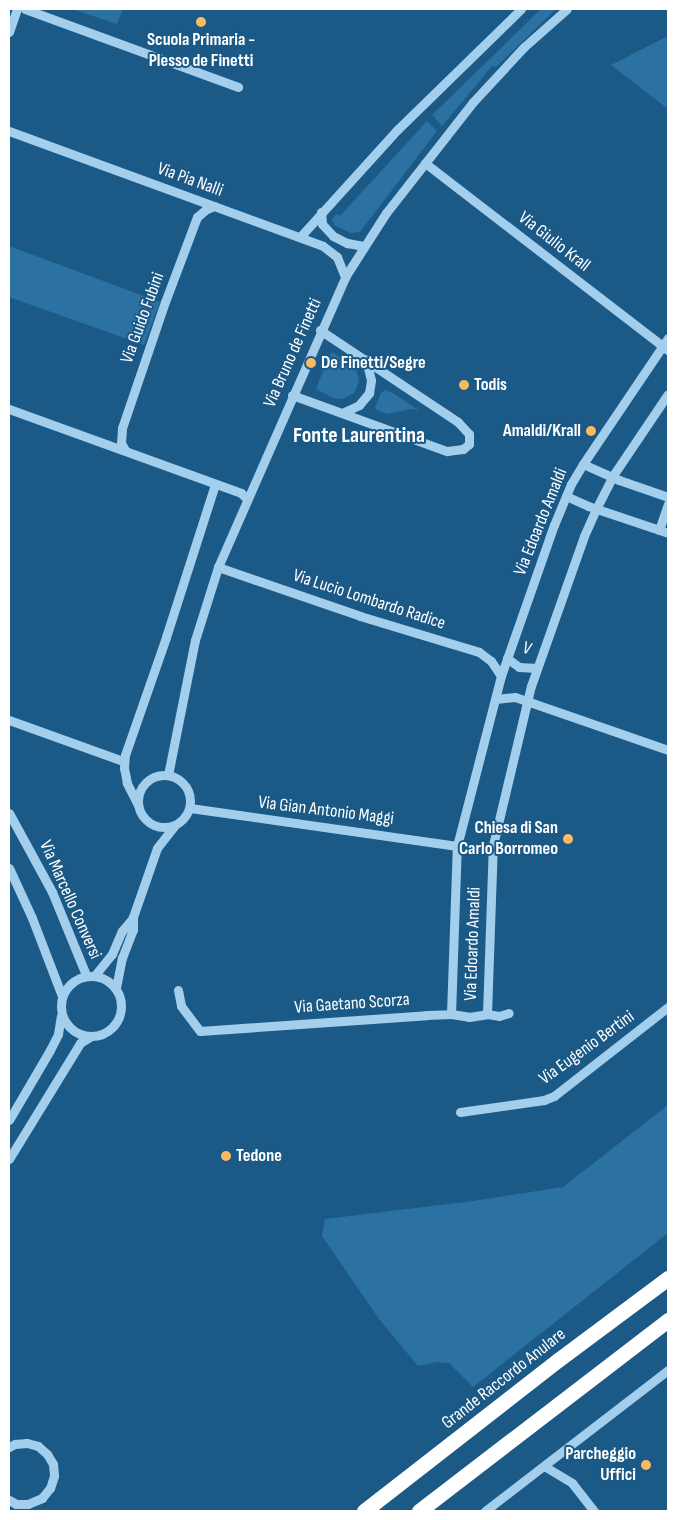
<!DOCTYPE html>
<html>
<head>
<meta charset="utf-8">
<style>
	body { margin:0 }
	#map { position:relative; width:677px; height:1520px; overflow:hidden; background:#1b5986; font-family:"Sofia Sans Condensed",sans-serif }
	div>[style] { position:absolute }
	.green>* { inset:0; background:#2b72a3 }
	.minor>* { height:9px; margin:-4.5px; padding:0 4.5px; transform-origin:4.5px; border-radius:4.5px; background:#a3ceec }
	.minor>.ring { margin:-4.5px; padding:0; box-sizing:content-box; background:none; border:9px solid #a3ceec; border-radius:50% }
	.highway>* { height:15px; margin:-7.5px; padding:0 7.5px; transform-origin:7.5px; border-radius:7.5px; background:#fff }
	.dots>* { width:14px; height:14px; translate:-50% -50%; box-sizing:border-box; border:2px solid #1b5986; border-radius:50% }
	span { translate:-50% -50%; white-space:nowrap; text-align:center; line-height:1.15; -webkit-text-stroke:4px #1b5986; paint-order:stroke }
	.poi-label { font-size:18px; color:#fff; font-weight:700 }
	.left { translate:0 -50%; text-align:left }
	.right { translate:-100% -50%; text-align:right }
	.street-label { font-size:18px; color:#fff }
	.district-label { font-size:22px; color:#fff; font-weight:700 }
	.frame { position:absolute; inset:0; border:10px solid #fff; pointer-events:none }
</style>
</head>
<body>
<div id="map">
	<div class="green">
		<div style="clip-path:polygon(72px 9px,123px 9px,117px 24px)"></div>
		<div style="clip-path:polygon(541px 9px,556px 9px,496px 67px,492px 66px,442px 126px,432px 115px)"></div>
		<div style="clip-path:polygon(668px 36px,668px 109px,611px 65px)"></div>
		<div style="clip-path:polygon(427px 121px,437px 131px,360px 232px,351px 233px,334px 225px,332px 219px,337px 214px,340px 216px)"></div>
		<div style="clip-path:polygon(9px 246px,160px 302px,144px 345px,9px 297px)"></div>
		<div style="clip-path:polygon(333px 352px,356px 370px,358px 376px,359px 382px,354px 393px,343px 399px,333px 398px,316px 389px,330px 354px)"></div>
		<div style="clip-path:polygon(385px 390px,391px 392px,420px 411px,411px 409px,387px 414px,377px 410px,375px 407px,381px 393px)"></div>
		<div style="clip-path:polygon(668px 1105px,668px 1233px,473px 1387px,449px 1363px,437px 1362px,418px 1366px,379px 1319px,322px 1236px,325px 1219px,473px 1201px,563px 1187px)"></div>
	</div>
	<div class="minor">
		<div style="left:25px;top:9px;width:227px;rotate:20.1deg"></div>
		<div style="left:9px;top:32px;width:24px;rotate:-71deg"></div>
		<div style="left:9px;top:131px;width:334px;rotate:20.1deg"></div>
		<div style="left:323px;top:246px;width:18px;rotate:38deg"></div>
		<div style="left:337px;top:257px;width:22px;rotate:68deg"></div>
		<div style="left:425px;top:163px;width:307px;rotate:37.6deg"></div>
		<div style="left:321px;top:212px;width:12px;rotate:85deg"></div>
		<div style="left:322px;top:224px;width:16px;rotate:47deg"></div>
		<div style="left:333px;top:236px;width:16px;rotate:27deg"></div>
		<div style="left:347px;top:243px;width:17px;rotate:10deg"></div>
		<div style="left:300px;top:237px;width:146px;rotate:-47.8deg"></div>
		<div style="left:398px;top:129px;width:172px;rotate:-44.3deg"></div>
		<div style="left:292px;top:395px;width:165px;rotate:19.9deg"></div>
		<div style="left:447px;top:451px;width:16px;rotate:-7deg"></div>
		<div style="left:463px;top:449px;width:8px;rotate:-40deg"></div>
		<div style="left:469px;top:444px;width:10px;rotate:-90deg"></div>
		<div style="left:469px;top:434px;width:16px;rotate:-133deg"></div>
		<div style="left:458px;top:422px;width:166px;rotate:-146.3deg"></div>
		<div style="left:9px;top:409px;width:247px;rotate:19.9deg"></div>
		<div style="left:241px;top:493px;width:8px;rotate:45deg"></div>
		<div style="left:342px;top:413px;width:19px;rotate:-25deg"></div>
		<div style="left:359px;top:405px;width:16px;rotate:-50deg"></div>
		<div style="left:369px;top:393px;width:13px;rotate:-81deg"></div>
		<div style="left:371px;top:380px;width:21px;rotate:-104deg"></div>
		<div style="left:125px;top:450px;width:8px;rotate:-120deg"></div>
		<div style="left:121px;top:443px;width:15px;rotate:-86deg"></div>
		<div style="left:122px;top:428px;width:133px;rotate:-71.2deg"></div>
		<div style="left:165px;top:302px;width:91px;rotate:-69.4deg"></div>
		<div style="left:197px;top:217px;width:11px;rotate:-41deg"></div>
		<div style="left:205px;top:210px;width:10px;rotate:-24deg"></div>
		<div style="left:583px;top:464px;width:39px;rotate:24deg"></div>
		<div style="left:619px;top:480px;width:52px;rotate:19.1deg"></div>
		<div style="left:566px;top:496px;width:24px;rotate:24deg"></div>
		<div style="left:588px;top:506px;width:84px;rotate:18.6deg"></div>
		<div style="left:659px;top:530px;width:28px;rotate:-71deg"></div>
		<div style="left:218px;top:567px;width:150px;rotate:19deg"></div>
		<div style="left:360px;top:616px;width:124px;rotate:16.8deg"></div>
		<div style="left:479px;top:652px;width:15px;rotate:37deg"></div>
		<div style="left:491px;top:661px;width:18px;rotate:56deg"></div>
		<div style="left:507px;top:658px;width:15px;rotate:37deg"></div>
		<div style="left:519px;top:667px;width:18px;rotate:3deg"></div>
		<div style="left:495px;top:699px;width:20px;rotate:-6deg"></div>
		<div style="left:515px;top:697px;width:162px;rotate:19.1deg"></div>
		<div style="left:9px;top:720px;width:121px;rotate:19.8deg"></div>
		<div class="ring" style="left:138px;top:775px;width:43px;height:43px"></div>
		<div style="left:168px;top:775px;width:138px;rotate:-78.7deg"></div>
		<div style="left:195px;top:640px;width:77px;rotate:-72.5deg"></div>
		<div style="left:218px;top:567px;width:317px;rotate:-66.3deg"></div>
		<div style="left:345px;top:277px;width:76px;rotate:-57.4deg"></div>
		<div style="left:386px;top:213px;width:141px;rotate:-51.9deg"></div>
		<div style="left:473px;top:102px;width:75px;rotate:-47.2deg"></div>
		<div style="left:524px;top:47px;width:57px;rotate:-41.5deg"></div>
		<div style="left:138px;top:805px;width:25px;rotate:-117deg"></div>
		<div style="left:127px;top:783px;width:15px;rotate:-101deg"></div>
		<div style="left:124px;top:768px;width:13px;rotate:-86deg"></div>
		<div style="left:125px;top:755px;width:125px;rotate:-70.8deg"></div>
		<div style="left:166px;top:637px;width:161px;rotate:-72.2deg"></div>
		<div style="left:190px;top:808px;width:270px;rotate:8.1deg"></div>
		<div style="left:9px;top:813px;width:90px;rotate:61.4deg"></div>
		<div style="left:52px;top:892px;width:90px;rotate:67.7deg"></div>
		<div style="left:9px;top:868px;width:55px;rotate:65.3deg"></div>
		<div style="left:32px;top:918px;width:84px;rotate:69deg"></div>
		<div style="left:95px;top:975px;width:27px;rotate:-51deg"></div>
		<div style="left:112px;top:954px;width:25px;rotate:-67deg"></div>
		<div style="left:122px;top:931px;width:16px;rotate:-50deg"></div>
		<div class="ring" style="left:61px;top:976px;width:51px;height:51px"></div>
		<div style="left:116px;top:988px;width:31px;rotate:-79deg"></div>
		<div style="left:122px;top:958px;width:30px;rotate:-69deg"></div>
		<div style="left:133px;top:930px;width:13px;rotate:-90deg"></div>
		<div style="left:133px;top:917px;width:73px;rotate:-70.8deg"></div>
		<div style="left:157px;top:848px;width:28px;rotate:-52deg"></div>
		<div style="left:178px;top:990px;width:16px;rotate:79deg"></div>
		<div style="left:181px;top:1006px;width:31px;rotate:53deg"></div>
		<div style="left:200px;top:1031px;width:227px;rotate:-4deg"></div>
		<div style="left:426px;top:1015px;width:25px;rotate:-2deg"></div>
		<div style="left:451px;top:1014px;width:18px;rotate:9deg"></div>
		<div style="left:469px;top:1017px;width:18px;rotate:-9deg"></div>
		<div style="left:487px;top:1014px;width:12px;rotate:9deg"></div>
		<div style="left:499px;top:1016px;width:10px;rotate:-17deg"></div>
		<div style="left:451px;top:1014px;width:168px;rotate:-88deg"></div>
		<div style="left:457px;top:846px;width:176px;rotate:-75.5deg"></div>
		<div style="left:501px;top:676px;width:160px;rotate:-70.7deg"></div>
		<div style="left:554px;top:525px;width:44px;rotate:-67.5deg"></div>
		<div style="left:571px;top:484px;width:23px;rotate:-59deg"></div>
		<div style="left:583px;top:464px;width:152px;rotate:-56deg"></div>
		<div style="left:487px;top:1014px;width:169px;rotate:-88deg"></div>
		<div style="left:493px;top:845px;width:163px;rotate:-76.6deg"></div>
		<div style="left:531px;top:686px;width:159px;rotate:-70.5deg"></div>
		<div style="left:584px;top:536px;width:30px;rotate:-66deg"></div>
		<div style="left:596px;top:509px;width:36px;rotate:-63deg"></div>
		<div style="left:612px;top:477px;width:100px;rotate:-56deg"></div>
		<div style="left:460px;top:1112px;width:85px;rotate:-8.1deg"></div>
		<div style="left:544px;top:1100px;width:11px;rotate:-22deg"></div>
		<div style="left:554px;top:1096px;width:145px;rotate:-38deg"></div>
		<div style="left:9px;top:1120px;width:81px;rotate:-59.6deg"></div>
		<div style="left:50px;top:1050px;width:18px;rotate:-63deg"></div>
		<div style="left:58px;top:1034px;width:18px;rotate:-81deg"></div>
		<div style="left:9px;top:1159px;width:136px;rotate:-58.5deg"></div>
		<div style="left:80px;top:1043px;width:13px;rotate:-32deg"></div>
		<div style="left:9px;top:1447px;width:7px;rotate:-27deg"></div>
		<div style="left:15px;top:1444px;width:12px;rotate:-5deg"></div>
		<div style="left:27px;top:1443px;width:11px;rotate:15deg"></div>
		<div style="left:38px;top:1446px;width:12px;rotate:42deg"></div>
		<div style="left:47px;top:1454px;width:12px;rotate:59deg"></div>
		<div style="left:53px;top:1464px;width:12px;rotate:85deg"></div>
		<div style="left:54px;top:1476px;width:13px;rotate:108deg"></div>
		<div style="left:50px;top:1488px;width:13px;rotate:129deg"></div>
		<div style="left:42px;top:1498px;width:15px;rotate:157deg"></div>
		<div style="left:28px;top:1504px;width:12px;rotate:180deg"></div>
		<div style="left:16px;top:1504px;width:8px;rotate:-150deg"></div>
		<div style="left:544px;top:1466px;width:33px;rotate:31deg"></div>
		<div style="left:572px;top:1483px;width:36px;rotate:52deg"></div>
		<div style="left:485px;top:1511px;width:231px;rotate:-37.6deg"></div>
	</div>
	<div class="highway">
		<div style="left:364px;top:1511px;width:246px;rotate:-37.9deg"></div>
		<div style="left:558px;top:1360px;width:137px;rotate:-36.7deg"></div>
		<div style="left:419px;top:1511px;width:314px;rotate:-37.5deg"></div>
	</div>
	<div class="dots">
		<div style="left:201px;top:22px;background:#fdb95f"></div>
		<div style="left:311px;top:363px;background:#fdb95f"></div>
		<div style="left:464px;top:385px;background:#fdb95f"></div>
		<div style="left:591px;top:431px;background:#fdb95f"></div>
		<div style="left:568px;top:839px;background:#fdb95f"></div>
		<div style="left:226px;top:1156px;background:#fdb95f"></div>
		<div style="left:646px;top:1465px;background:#fdb95f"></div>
	</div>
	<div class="poi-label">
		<span style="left:201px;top:51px">Scuola Primaria -<br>Plesso de Finetti</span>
		<span class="left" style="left:321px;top:363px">De Finetti/Segre</span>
		<span class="left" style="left:474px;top:385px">Todis</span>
		<span class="right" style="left:581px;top:431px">Amaldi/Krall</span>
		<span class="right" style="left:558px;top:839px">Chiesa di San<br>Carlo Borromeo</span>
		<span class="left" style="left:236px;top:1156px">Tedone</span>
		<span class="right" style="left:636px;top:1465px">Parcheggio<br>Uffici</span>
	</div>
	<div class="street-label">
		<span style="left:190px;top:180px;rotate:20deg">Via Pia Nalli</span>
		<span style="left:554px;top:242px;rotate:38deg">Via Giulio Krall</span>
		<span style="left:143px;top:318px;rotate:-70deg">Via Guido Fubini</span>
		<span style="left:293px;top:353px;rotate:-66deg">Via Bruno de Finetti</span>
		<span style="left:541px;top:522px;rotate:-68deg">Via Edoardo Amaldi</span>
		<span style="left:369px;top:600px;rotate:18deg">Via Lucio Lombardo Radice</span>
		<span style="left:527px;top:649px;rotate:20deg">V</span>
		<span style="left:326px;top:811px;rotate:7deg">Via Gian Antonio Maggi</span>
		<span style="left:70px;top:900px;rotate:66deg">Via Marcello Conversi</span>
		<span style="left:473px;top:944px;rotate:-88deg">Via Edoardo Amaldi</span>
		<span style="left:352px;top:1004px;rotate:-4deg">Via Gaetano Scorza</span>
		<span style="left:587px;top:1048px;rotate:-36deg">Via Eugenio Bertini</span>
		<span style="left:504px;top:1379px;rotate:-38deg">Grande Raccordo Anulare</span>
	</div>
	<div class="district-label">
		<span style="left:359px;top:436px">Fonte Laurentina</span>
	</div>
	<div class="frame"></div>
</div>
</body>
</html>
